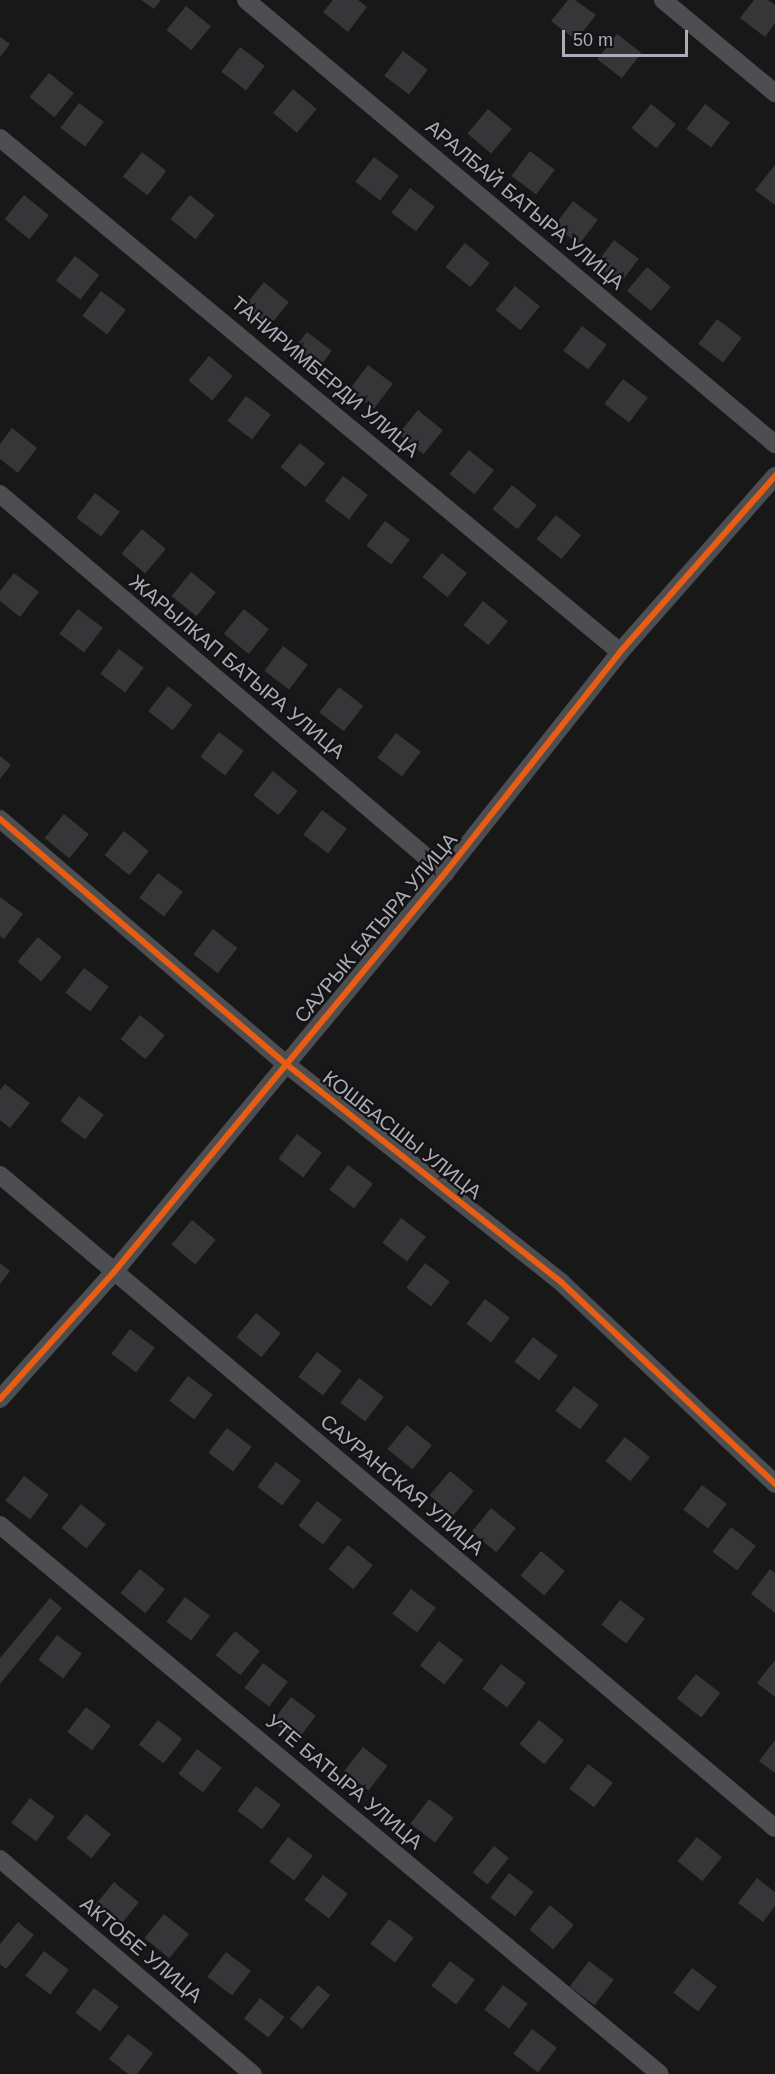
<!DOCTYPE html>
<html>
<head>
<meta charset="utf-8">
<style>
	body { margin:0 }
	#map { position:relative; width:775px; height:2074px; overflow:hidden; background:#181818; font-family:Arial,sans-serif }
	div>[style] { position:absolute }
	.building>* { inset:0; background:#363638; transform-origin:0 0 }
	.street>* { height:18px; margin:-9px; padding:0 9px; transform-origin:9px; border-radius:9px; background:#4d4e51 }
	.cycleway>* { height:6px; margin:-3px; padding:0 3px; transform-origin:3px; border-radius:3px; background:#e95d12 }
	span { translate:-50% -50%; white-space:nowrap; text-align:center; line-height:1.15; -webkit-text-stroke:4.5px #131214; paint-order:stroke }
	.street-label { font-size:20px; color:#aaadb8 }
	.scale { position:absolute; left:562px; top:30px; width:126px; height:27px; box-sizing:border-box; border:3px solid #aaadb8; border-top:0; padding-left:8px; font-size:18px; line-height:21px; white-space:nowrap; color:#aaadb8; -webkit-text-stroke:4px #131214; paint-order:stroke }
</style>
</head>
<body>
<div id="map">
	<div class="building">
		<div style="clip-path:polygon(141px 0,161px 0,154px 9px)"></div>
		<div style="clip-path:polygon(333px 0,358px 0,367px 7px,348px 32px,323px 12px)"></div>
		<div style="clip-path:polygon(568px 0,575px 0,596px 15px,576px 40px,551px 21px)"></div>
		<div style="clip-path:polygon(754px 0,768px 0,775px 5px,775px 23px,765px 37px,740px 18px)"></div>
		<div style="left:186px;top:6px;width:32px;height:31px;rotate:39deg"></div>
		<div style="left:617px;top:34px;width:31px;height:32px;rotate:38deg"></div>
		<div style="clip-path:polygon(0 37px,10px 44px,0 57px)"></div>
		<div style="left:240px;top:47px;width:31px;height:31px;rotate:37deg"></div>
		<div style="left:403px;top:51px;width:31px;height:31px;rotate:37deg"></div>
		<div style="left:49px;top:73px;width:32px;height:31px;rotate:39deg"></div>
		<div style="left:293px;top:89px;width:31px;height:31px;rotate:40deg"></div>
		<div style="left:79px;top:103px;width:31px;height:31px;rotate:37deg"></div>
		<div style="left:651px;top:104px;width:32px;height:31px;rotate:39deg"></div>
		<div style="left:705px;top:104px;width:31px;height:31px;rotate:37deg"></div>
		<div style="left:488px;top:109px;width:31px;height:32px;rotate:40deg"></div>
		<div style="left:530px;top:151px;width:31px;height:31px;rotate:37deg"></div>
		<div style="left:142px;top:152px;width:31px;height:31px;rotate:38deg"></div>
		<div style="left:374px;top:157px;width:31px;height:31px;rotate:37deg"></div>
		<div style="clip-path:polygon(775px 165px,775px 205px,755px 190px)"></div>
		<div style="left:410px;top:188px;width:31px;height:31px;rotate:37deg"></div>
		<div style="left:24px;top:195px;width:32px;height:31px;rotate:39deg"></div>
		<div style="left:190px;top:195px;width:32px;height:31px;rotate:39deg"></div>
		<div style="left:573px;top:201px;width:31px;height:31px;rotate:37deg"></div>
		<div style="left:614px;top:240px;width:31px;height:31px;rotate:37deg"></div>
		<div style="left:465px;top:243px;width:32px;height:31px;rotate:39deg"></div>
		<div style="left:75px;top:256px;width:31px;height:31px;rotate:38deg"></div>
		<div style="left:647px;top:267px;width:31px;height:31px;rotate:40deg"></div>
		<div style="left:264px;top:282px;width:32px;height:31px;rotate:39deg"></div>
		<div style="left:515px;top:286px;width:32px;height:31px;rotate:39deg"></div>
		<div style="left:101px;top:291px;width:31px;height:31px;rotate:37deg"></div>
		<div style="left:717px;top:319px;width:31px;height:31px;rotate:37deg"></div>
		<div style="left:582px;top:326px;width:31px;height:31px;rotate:37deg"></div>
		<div style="left:307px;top:332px;width:31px;height:31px;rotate:37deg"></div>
		<div style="left:209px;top:356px;width:31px;height:32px;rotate:40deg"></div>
		<div style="left:368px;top:365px;width:31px;height:31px;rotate:37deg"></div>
		<div style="left:623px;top:379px;width:31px;height:31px;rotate:37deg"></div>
		<div style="left:246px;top:396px;width:31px;height:31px;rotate:37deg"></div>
		<div style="left:418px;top:410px;width:32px;height:31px;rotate:39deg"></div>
		<div style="clip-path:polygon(12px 428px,37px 448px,18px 473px,0 459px,0 444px)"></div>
		<div style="left:300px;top:443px;width:32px;height:31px;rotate:39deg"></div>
		<div style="left:469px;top:450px;width:32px;height:31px;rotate:39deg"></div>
		<div style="left:343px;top:476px;width:31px;height:31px;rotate:37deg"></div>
		<div style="left:512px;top:485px;width:32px;height:31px;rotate:39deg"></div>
		<div style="left:95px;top:493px;width:31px;height:31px;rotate:37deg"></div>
		<div style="left:556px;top:515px;width:32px;height:31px;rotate:39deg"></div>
		<div style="left:385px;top:521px;width:31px;height:31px;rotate:37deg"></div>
		<div style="left:142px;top:529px;width:31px;height:32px;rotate:40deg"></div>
		<div style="left:442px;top:553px;width:32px;height:31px;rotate:39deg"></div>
		<div style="left:191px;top:572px;width:32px;height:31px;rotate:39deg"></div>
		<div style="clip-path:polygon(14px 573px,39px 592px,20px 617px,0 601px,0 591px)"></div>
		<div style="left:483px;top:601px;width:32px;height:31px;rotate:39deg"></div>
		<div style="left:78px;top:609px;width:31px;height:31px;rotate:37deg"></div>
		<div style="left:244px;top:609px;width:32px;height:32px;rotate:39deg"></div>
		<div style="left:283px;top:646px;width:31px;height:31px;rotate:37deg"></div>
		<div style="left:119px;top:649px;width:31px;height:31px;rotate:37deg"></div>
		<div style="left:168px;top:686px;width:31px;height:32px;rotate:38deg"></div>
		<div style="left:339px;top:687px;width:31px;height:32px;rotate:38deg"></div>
		<div style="left:219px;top:732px;width:31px;height:31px;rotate:37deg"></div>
		<div style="left:396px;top:733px;width:31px;height:31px;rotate:37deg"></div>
		<div style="clip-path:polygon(0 756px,11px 765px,0 779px)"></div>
		<div style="left:273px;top:771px;width:32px;height:31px;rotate:39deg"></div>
		<div style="left:322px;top:810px;width:31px;height:31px;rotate:37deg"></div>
		<div style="left:64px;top:814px;width:32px;height:31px;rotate:39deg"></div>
		<div style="left:124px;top:831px;width:32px;height:31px;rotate:39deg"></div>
		<div style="left:158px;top:873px;width:31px;height:31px;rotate:37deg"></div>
		<div style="clip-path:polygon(0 897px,23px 914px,4px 939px,0 936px)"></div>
		<div style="left:213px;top:929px;width:31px;height:32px;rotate:38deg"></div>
		<div style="left:38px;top:937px;width:31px;height:32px;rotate:40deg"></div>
		<div style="left:84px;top:968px;width:31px;height:31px;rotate:37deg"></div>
		<div style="left:140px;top:1015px;width:32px;height:31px;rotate:39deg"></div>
		<div style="clip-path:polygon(5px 1084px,30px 1103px,10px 1128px,0 1120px,0 1090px)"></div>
		<div style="left:79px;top:1096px;width:31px;height:31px;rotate:37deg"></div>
		<div style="left:297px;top:1134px;width:31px;height:31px;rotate:37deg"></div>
		<div style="left:348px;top:1165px;width:31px;height:31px;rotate:37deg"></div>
		<div style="left:401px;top:1218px;width:31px;height:31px;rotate:37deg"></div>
		<div style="left:192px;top:1220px;width:31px;height:32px;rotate:40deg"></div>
		<div style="clip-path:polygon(0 1263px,10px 1271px,0 1284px)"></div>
		<div style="left:425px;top:1263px;width:31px;height:31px;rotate:37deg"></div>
		<div style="left:485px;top:1299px;width:31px;height:31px;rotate:37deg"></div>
		<div style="left:256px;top:1313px;width:32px;height:31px;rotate:39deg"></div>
		<div style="left:130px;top:1329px;width:31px;height:31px;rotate:37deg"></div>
		<div style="left:533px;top:1337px;width:31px;height:31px;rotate:37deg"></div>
		<div style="left:317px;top:1352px;width:31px;height:31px;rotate:37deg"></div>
		<div style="left:188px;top:1376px;width:31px;height:31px;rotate:37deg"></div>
		<div style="left:359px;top:1378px;width:31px;height:31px;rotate:37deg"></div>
		<div style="left:574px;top:1386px;width:31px;height:31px;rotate:37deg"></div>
		<div style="left:407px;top:1425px;width:32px;height:31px;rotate:39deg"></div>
		<div style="left:227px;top:1428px;width:31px;height:31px;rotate:37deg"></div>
		<div style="left:625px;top:1437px;width:32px;height:31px;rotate:39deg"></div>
		<div style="left:276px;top:1462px;width:31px;height:31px;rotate:37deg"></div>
		<div style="left:450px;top:1471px;width:31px;height:32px;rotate:40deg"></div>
		<div style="left:24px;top:1476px;width:31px;height:31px;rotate:37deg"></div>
		<div style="left:702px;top:1485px;width:31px;height:31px;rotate:37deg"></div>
		<div style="left:317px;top:1501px;width:31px;height:31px;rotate:37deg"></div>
		<div style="left:81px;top:1504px;width:32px;height:31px;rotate:39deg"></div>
		<div style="left:491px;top:1508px;width:32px;height:31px;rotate:39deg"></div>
		<div style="left:731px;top:1527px;width:31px;height:31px;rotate:37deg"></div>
		<div style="left:348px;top:1545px;width:32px;height:31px;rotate:39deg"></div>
		<div style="left:541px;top:1551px;width:31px;height:32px;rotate:40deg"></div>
		<div style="left:140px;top:1569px;width:32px;height:31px;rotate:39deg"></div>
		<div style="clip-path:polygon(770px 1569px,775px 1573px,775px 1613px,751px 1594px)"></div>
		<div style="left:411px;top:1589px;width:31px;height:31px;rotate:37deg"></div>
		<div style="left:185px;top:1597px;width:31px;height:31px;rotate:37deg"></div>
		<div style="clip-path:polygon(50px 1598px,62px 1608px,0 1684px,0 1658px)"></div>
		<div style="left:620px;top:1600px;width:31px;height:31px;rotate:37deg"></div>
		<div style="left:235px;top:1631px;width:32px;height:31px;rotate:39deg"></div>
		<div style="left:57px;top:1635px;width:31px;height:31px;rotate:37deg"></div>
		<div style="left:439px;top:1641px;width:31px;height:31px;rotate:38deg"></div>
		<div style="clip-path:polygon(775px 1660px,775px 1697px,757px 1683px)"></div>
		<div style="left:263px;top:1663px;width:31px;height:31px;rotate:37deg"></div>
		<div style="left:501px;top:1664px;width:31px;height:31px;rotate:37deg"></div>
		<div style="left:696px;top:1674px;width:31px;height:31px;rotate:38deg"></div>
		<div style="left:291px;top:1697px;width:31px;height:31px;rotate:37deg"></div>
		<div style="left:86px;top:1707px;width:31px;height:31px;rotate:37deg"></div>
		<div style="left:158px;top:1720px;width:31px;height:31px;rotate:38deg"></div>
		<div style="left:539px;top:1720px;width:32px;height:31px;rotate:39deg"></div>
		<div style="clip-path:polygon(775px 1740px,775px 1773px,759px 1761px)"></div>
		<div style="left:363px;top:1747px;width:31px;height:31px;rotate:38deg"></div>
		<div style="left:197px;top:1749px;width:31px;height:31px;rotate:37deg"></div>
		<div style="left:588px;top:1764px;width:31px;height:31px;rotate:37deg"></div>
		<div style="left:256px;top:1786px;width:31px;height:31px;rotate:37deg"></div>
		<div style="left:30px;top:1798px;width:31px;height:31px;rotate:37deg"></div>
		<div style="left:429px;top:1799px;width:31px;height:31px;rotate:37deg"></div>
		<div style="left:86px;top:1814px;width:32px;height:31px;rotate:39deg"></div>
		<div style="left:288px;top:1837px;width:31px;height:31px;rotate:37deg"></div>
		<div style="left:697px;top:1837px;width:32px;height:31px;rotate:39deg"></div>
		<div style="left:494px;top:1846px;width:19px;height:34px;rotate:39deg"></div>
		<div style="left:509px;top:1873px;width:31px;height:31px;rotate:37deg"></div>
		<div style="left:323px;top:1875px;width:31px;height:31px;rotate:37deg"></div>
		<div style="clip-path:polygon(757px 1878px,775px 1892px,775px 1906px,763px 1922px,738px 1903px)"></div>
		<div style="left:114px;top:1882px;width:32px;height:31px;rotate:39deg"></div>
		<div style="left:550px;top:1905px;width:31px;height:32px;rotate:40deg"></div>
		<div style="left:164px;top:1914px;width:32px;height:31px;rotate:39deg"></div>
		<div style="left:389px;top:1919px;width:31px;height:31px;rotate:37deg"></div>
		<div style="clip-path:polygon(18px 1922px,34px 1935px,6px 1969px,0 1964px,0 1944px)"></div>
		<div style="left:44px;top:1951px;width:31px;height:31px;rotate:37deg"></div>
		<div style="left:226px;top:1952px;width:31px;height:31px;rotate:37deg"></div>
		<div style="left:450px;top:1961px;width:31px;height:31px;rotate:37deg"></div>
		<div style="left:589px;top:1961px;width:31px;height:32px;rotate:37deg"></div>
		<div style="left:692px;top:1968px;width:31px;height:31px;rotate:37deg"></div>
		<div style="left:318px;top:1985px;width:16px;height:44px;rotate:40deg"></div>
		<div style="left:503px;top:1985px;width:31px;height:31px;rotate:37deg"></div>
		<div style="left:94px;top:1988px;width:31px;height:31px;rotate:37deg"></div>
		<div style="left:260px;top:1998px;width:31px;height:26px;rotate:38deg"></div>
		<div style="left:532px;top:2029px;width:31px;height:31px;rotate:37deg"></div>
		<div style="clip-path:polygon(128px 2034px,153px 2053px,137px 2074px,128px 2074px,109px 2059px)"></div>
	</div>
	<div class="street">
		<div style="left:246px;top:0;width:691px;rotate:40.01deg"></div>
		<div style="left:663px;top:0;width:146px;rotate:39.7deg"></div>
		<div style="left:0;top:138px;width:805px;rotate:39.66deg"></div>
		<div style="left:0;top:494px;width:585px;rotate:40.42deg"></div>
		<div style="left:0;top:819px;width:377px;rotate:40.6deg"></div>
		<div style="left:286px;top:1064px;width:352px;rotate:38.4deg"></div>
		<div style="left:562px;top:1283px;width:293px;rotate:43.3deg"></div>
		<div style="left:0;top:1175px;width:1013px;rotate:40.12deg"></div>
		<div style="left:0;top:1399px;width:171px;rotate:-48.1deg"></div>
		<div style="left:114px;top:1272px;width:518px;rotate:-50.32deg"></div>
		<div style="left:445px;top:873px;width:282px;rotate:-51.6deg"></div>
		<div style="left:620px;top:652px;width:235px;rotate:-48.6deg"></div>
		<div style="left:0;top:1525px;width:858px;rotate:39.75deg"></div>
		<div style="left:0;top:1859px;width:332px;rotate:40.4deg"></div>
	</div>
	<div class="cycleway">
		<div style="left:0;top:819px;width:377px;rotate:40.6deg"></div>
		<div style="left:286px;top:1064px;width:352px;rotate:38.4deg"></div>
		<div style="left:562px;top:1283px;width:293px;rotate:43.3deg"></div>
		<div style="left:0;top:1399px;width:171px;rotate:-48.1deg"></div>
		<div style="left:114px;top:1272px;width:518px;rotate:-50.32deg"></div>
		<div style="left:445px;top:873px;width:282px;rotate:-51.6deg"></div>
		<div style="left:620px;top:652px;width:235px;rotate:-48.6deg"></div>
	</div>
	<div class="street-label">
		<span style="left:525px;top:205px;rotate:40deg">АРАЛБАЙ БАТЫРА УЛИЦА</span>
		<span style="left:325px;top:377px;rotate:40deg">ТАНИРИМБЕРДИ УЛИЦА</span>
		<span style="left:237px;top:667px;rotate:40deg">ЖАРЫЛКАП БАТЫРА УЛИЦА</span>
		<span style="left:376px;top:928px;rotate:-50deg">САУРЫК БАТЫРА УЛИЦА</span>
		<span style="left:402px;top:1135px;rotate:38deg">КОШБАСШЫ УЛИЦА</span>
		<span style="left:402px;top:1485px;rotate:40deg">САУРАНСКАЯ УЛИЦА</span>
		<span style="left:344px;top:1782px;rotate:40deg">УТЕ БАТЫРА УЛИЦА</span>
		<span style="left:141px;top:1950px;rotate:40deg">АКТОБЕ УЛИЦА</span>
	</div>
	<div class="scale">50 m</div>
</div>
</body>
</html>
